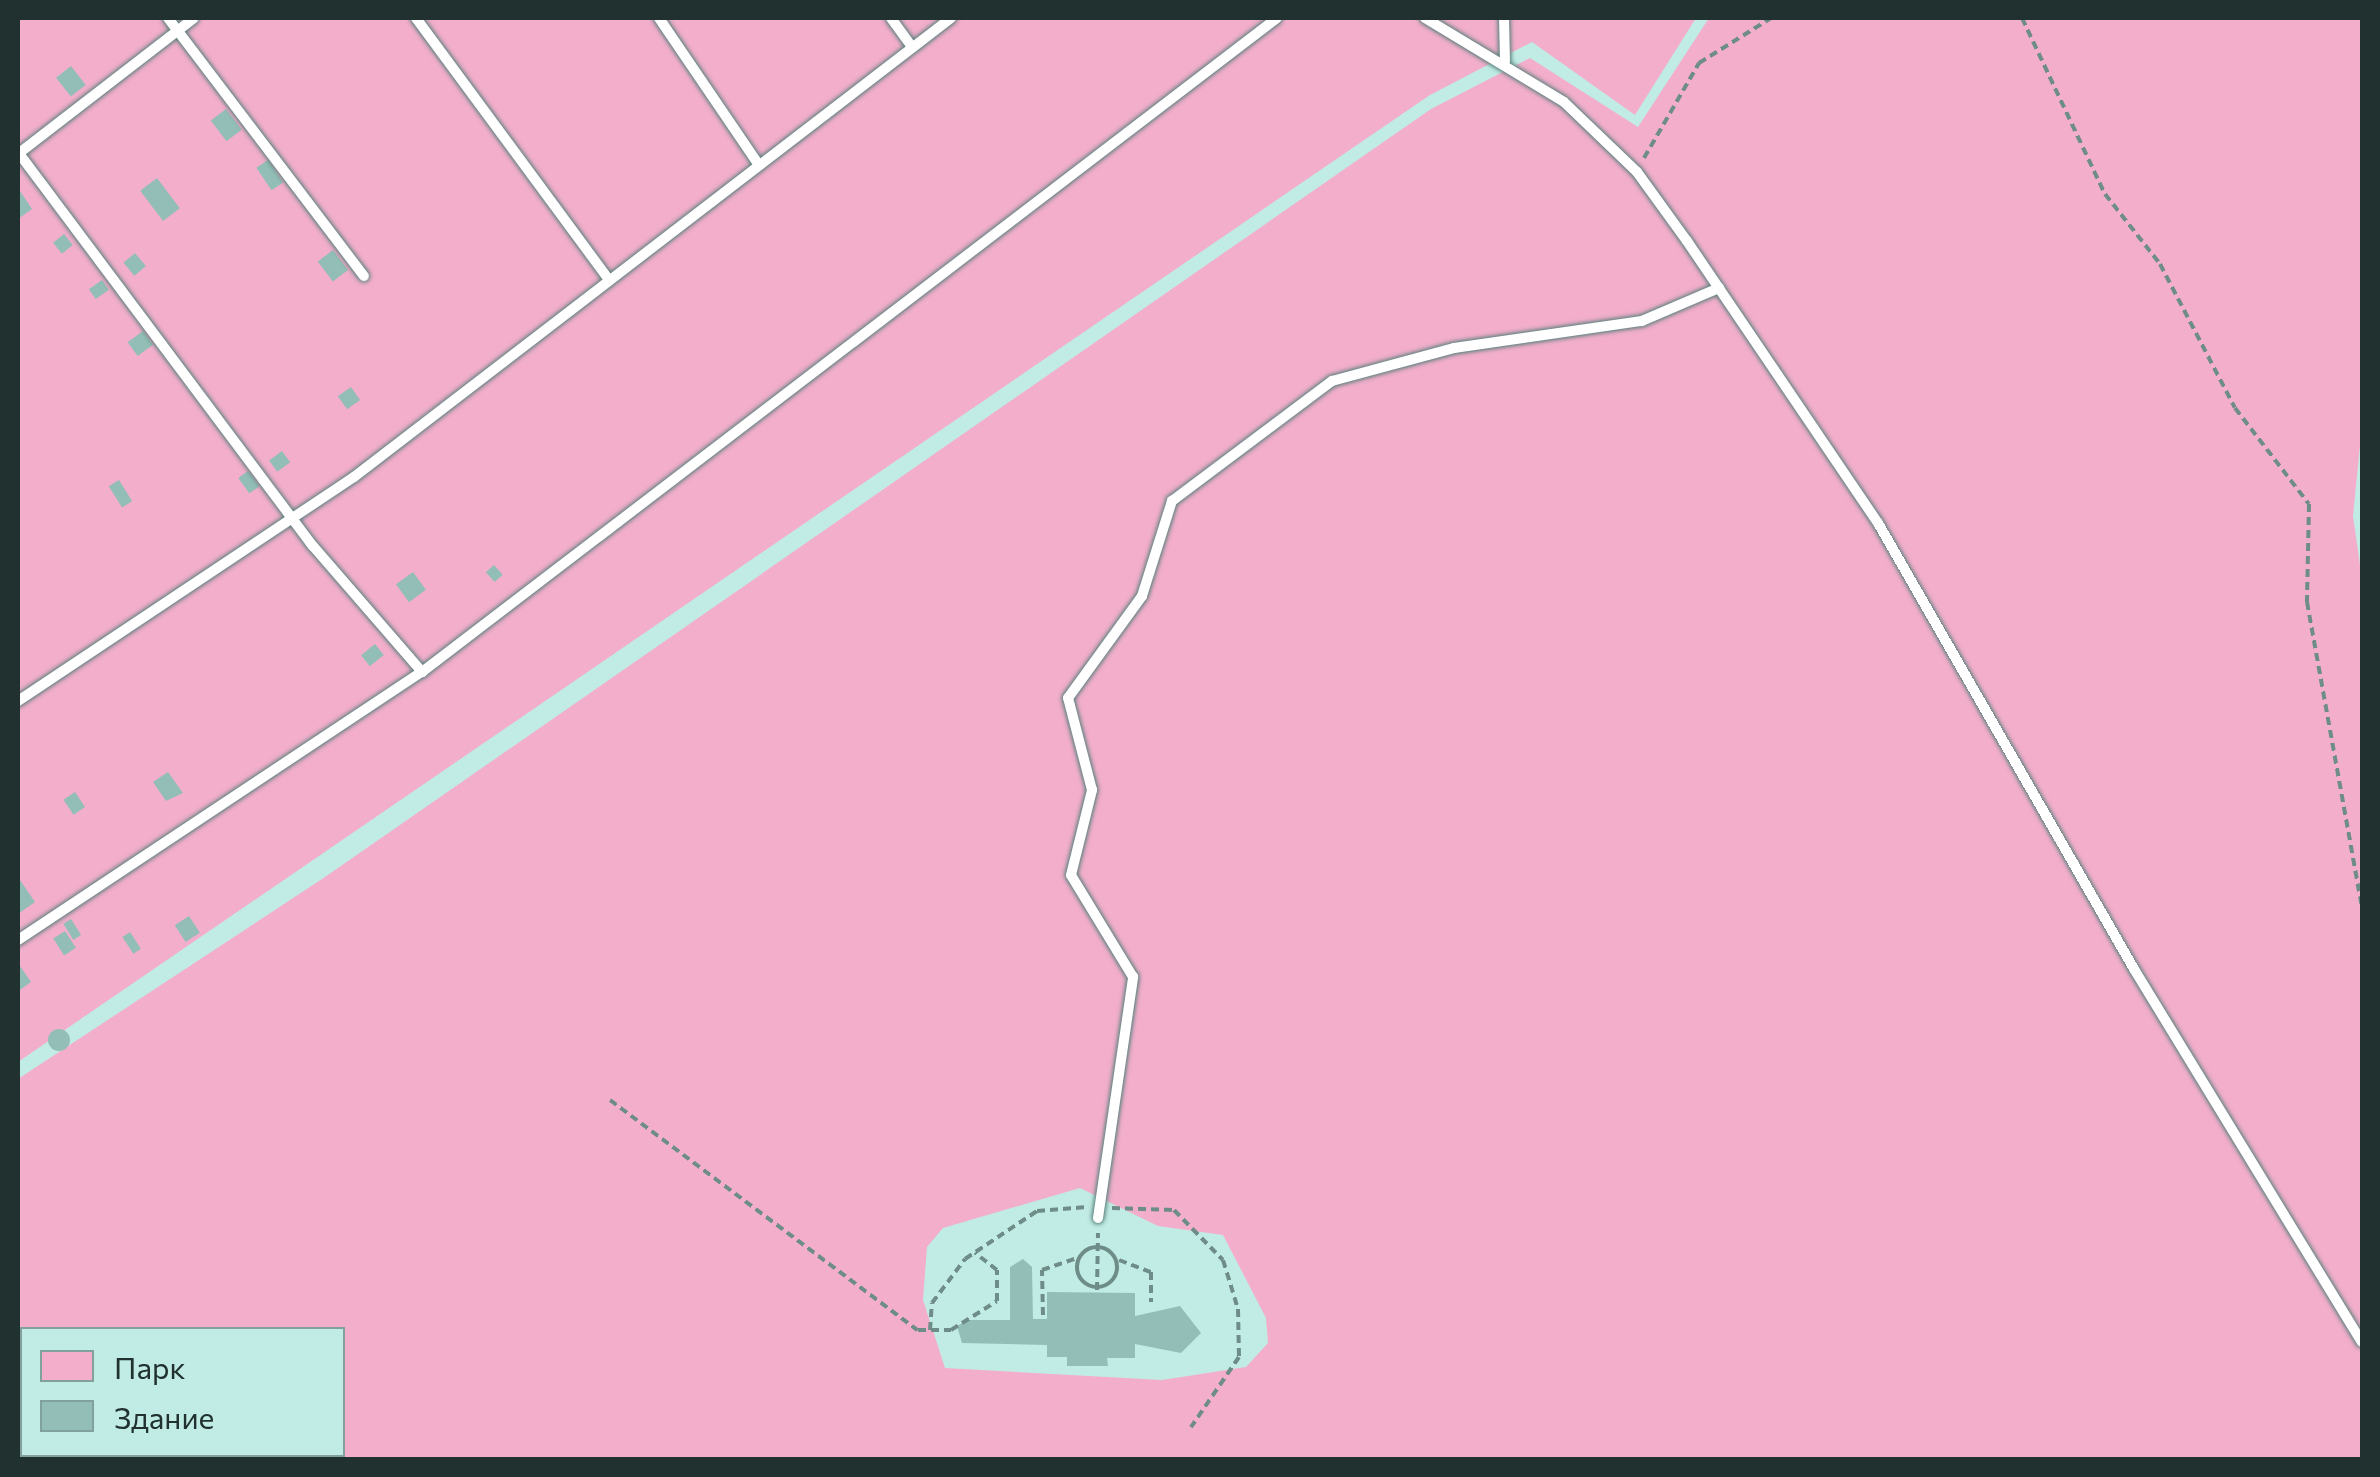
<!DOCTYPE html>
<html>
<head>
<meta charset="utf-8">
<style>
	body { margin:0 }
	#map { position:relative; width:2380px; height:1477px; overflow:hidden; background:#c1ece5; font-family:Commissioner,sans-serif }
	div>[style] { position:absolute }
	.green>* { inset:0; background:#f3aecc }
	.building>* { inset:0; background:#93beb7; transform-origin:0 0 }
	.round { border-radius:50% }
	.path>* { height:4px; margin-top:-2px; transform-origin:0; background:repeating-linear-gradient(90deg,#6f8d88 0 8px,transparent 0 13px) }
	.path>.ring { margin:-2px; padding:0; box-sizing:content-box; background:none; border:4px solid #6f8d88; border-radius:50% }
	.roads { filter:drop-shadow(0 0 2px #59817c) drop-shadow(0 0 2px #59817c) }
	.service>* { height:10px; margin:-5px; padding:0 5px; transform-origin:5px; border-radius:5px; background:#fff }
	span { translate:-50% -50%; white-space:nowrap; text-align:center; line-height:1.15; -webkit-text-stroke:8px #c1ece5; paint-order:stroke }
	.frame { position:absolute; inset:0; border:20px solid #20312f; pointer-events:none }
	.legend { position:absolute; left:20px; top:1327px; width:325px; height:130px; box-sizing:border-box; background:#c1ece5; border:2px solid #81a19c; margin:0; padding:12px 18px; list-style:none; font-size:30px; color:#20312f }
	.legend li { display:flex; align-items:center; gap:20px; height:50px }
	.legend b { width:50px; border:2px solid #81a19c }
</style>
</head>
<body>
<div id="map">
	<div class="green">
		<div style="clip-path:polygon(18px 18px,1696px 18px,1635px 115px,1532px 42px,1430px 95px,18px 1062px)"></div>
		<div style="clip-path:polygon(evenodd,1709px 18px,2362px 18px,2362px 425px,2353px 516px,2362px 579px,2362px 1459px,18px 1460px,18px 1079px,325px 877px,1431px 109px,1530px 58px,1638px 127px,1709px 18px,1080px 1188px,1158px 1226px,1223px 1235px,1266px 1318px,1268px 1343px,1246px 1367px,1162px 1380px,945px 1368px,923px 1300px,927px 1247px,943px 1228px,1080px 1188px,1709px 18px,22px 1330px,342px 1330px,342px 1454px,22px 1454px,22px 1330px)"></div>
	</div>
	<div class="building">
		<div style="left:71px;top:66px;width:24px;height:19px;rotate:52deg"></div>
		<div style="left:226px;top:109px;width:26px;height:19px;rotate:53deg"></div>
		<div style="left:268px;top:160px;width:27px;height:14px;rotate:56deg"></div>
		<div style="left:157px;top:178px;width:38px;height:21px;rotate:53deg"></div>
		<div style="clip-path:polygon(18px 188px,32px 209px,18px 219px)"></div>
		<div style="left:64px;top:234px;width:14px;height:14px;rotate:51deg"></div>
		<div style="left:333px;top:250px;width:25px;height:19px;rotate:53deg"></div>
		<div style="left:135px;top:253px;width:17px;height:15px;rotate:50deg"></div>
		<div style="left:102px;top:280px;width:12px;height:16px;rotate:55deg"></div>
		<div style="left:143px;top:331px;width:17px;height:19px;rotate:54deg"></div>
		<div style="left:351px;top:387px;width:16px;height:16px;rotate:55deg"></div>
		<div style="left:282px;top:451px;width:14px;height:16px;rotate:54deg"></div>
		<div style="left:248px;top:471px;width:19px;height:12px;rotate:54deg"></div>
		<div style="left:119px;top:480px;width:25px;height:12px;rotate:58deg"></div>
		<div style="left:494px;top:565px;width:13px;height:11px;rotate:48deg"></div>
		<div style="left:413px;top:572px;width:22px;height:21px;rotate:54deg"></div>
		<div style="left:375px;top:644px;width:14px;height:18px;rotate:51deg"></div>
		<div style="clip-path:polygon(168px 772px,183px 793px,166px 801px,153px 782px)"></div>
		<div style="left:75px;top:792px;width:18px;height:14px;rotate:56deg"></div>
		<div style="clip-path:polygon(18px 877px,35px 902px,18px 914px)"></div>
		<div style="left:189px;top:916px;width:20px;height:17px;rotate:57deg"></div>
		<div style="left:71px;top:919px;width:19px;height:9px;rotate:58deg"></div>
		<div style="left:65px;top:931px;width:20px;height:14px;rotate:57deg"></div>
		<div style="left:130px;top:932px;width:20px;height:9px;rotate:57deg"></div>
		<div style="clip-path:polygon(20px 966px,31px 982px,20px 990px,18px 968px)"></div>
		<div class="round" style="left:48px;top:1029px;width:22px;height:22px"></div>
		<div style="clip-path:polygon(1023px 1259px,1032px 1267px,1033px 1319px,1047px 1319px,1047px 1292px,1135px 1293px,1135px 1316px,1180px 1306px,1201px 1333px,1181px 1353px,1135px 1344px,1135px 1358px,1107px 1358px,1108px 1366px,1067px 1366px,1067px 1357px,1047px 1357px,1047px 1345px,962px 1343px,957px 1326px,968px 1320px,1010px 1320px,1010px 1267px)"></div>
	</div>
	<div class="path">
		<div style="left:2022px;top:18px;width:195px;rotate:64.8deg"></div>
		<div style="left:2105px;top:194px;width:89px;rotate:51.8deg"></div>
		<div style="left:2160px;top:264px;width:162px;rotate:62.5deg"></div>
		<div style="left:2235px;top:408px;width:121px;rotate:52.4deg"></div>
		<div style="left:2309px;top:504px;width:98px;rotate:91.2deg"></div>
		<div style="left:2307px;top:602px;width:312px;rotate:79.8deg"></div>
		<div style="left:1644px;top:158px;width:110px;rotate:-59.9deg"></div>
		<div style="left:1699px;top:63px;width:85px;rotate:-32deg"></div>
		<div style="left:610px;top:1100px;width:384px;rotate:36.8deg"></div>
		<div style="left:918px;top:1330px;width:33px"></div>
		<div style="left:951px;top:1330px;width:54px;rotate:-32.2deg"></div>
		<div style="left:997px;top:1301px;width:31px;rotate:-90deg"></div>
		<div style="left:997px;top:1270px;width:28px;rotate:-142deg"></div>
		<div style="left:1112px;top:1208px;width:62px;rotate:1.8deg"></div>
		<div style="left:1174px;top:1210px;width:70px;rotate:45.6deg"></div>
		<div style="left:1223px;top:1260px;width:51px;rotate:73deg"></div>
		<div style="left:1238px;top:1309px;width:48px;rotate:88.8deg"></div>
		<div style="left:1239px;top:1357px;width:85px;rotate:124.4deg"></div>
		<div class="ring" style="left:1077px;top:1247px;width:36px;height:36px"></div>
		<div style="left:1119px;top:1260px;width:34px;rotate:21deg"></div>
		<div style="left:1151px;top:1272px;width:30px;rotate:90deg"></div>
		<div style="left:1097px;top:1290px;width:57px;rotate:-89deg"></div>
		<div style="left:1043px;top:1315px;width:45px;rotate:-91.3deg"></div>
		<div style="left:1042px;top:1270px;width:36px;rotate:-19deg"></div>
		<div style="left:930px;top:1330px;width:27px;rotate:-86deg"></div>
		<div style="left:932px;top:1303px;width:55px;rotate:-53.1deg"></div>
		<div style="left:965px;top:1259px;width:87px;rotate:-33.7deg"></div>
		<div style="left:1037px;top:1211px;width:50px;rotate:-4.6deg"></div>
	</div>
	<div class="roads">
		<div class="service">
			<div style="left:168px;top:18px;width:324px;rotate:52.8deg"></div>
			<div style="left:416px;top:18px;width:325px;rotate:53.6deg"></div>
			<div style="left:659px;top:18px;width:178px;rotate:55.8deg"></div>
			<div style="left:891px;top:18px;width:36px;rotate:54deg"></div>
			<div style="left:1425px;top:18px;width:162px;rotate:31.1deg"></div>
			<div style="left:1564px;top:102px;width:101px;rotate:43.8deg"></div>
			<div style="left:1637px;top:172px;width:85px;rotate:54.1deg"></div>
			<div style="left:1687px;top:241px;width:341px;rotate:55.9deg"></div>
			<div style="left:1878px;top:523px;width:514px;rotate:60.14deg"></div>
			<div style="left:2134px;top:969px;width:437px;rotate:58.6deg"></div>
			<div style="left:1504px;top:18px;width:43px;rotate:88.7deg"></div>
			<div style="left:18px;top:152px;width:492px;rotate:53.2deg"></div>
			<div style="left:313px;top:546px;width:167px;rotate:49.1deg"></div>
			<div style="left:18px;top:154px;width:222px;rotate:-37.7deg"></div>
			<div style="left:18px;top:701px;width:404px;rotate:-33.7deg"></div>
			<div style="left:354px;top:477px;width:753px;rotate:-37.55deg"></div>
			<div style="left:18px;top:940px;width:485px;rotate:-33.6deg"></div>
			<div style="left:422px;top:672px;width:1076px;rotate:-37.41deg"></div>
			<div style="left:1098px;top:1218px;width:244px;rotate:-81.7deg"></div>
			<div style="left:1133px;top:977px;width:119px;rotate:-121.3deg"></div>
			<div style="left:1071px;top:875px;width:88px;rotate:-76.1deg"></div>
			<div style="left:1092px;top:790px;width:95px;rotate:-104.6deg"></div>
			<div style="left:1068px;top:698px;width:126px;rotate:-54deg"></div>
			<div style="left:1142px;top:596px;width:100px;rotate:-72.5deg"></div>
			<div style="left:1172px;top:501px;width:200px;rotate:-36.9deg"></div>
			<div style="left:1332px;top:381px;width:126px;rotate:-15.1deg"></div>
			<div style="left:1454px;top:348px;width:190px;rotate:-8.2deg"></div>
			<div style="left:1642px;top:321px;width:84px;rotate:-23.2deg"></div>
		</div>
	</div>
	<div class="frame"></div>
	<ul class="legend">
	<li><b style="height:28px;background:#f3aecc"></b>Парк</li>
	<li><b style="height:28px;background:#93beb7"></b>Здание</li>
	</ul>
</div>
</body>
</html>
